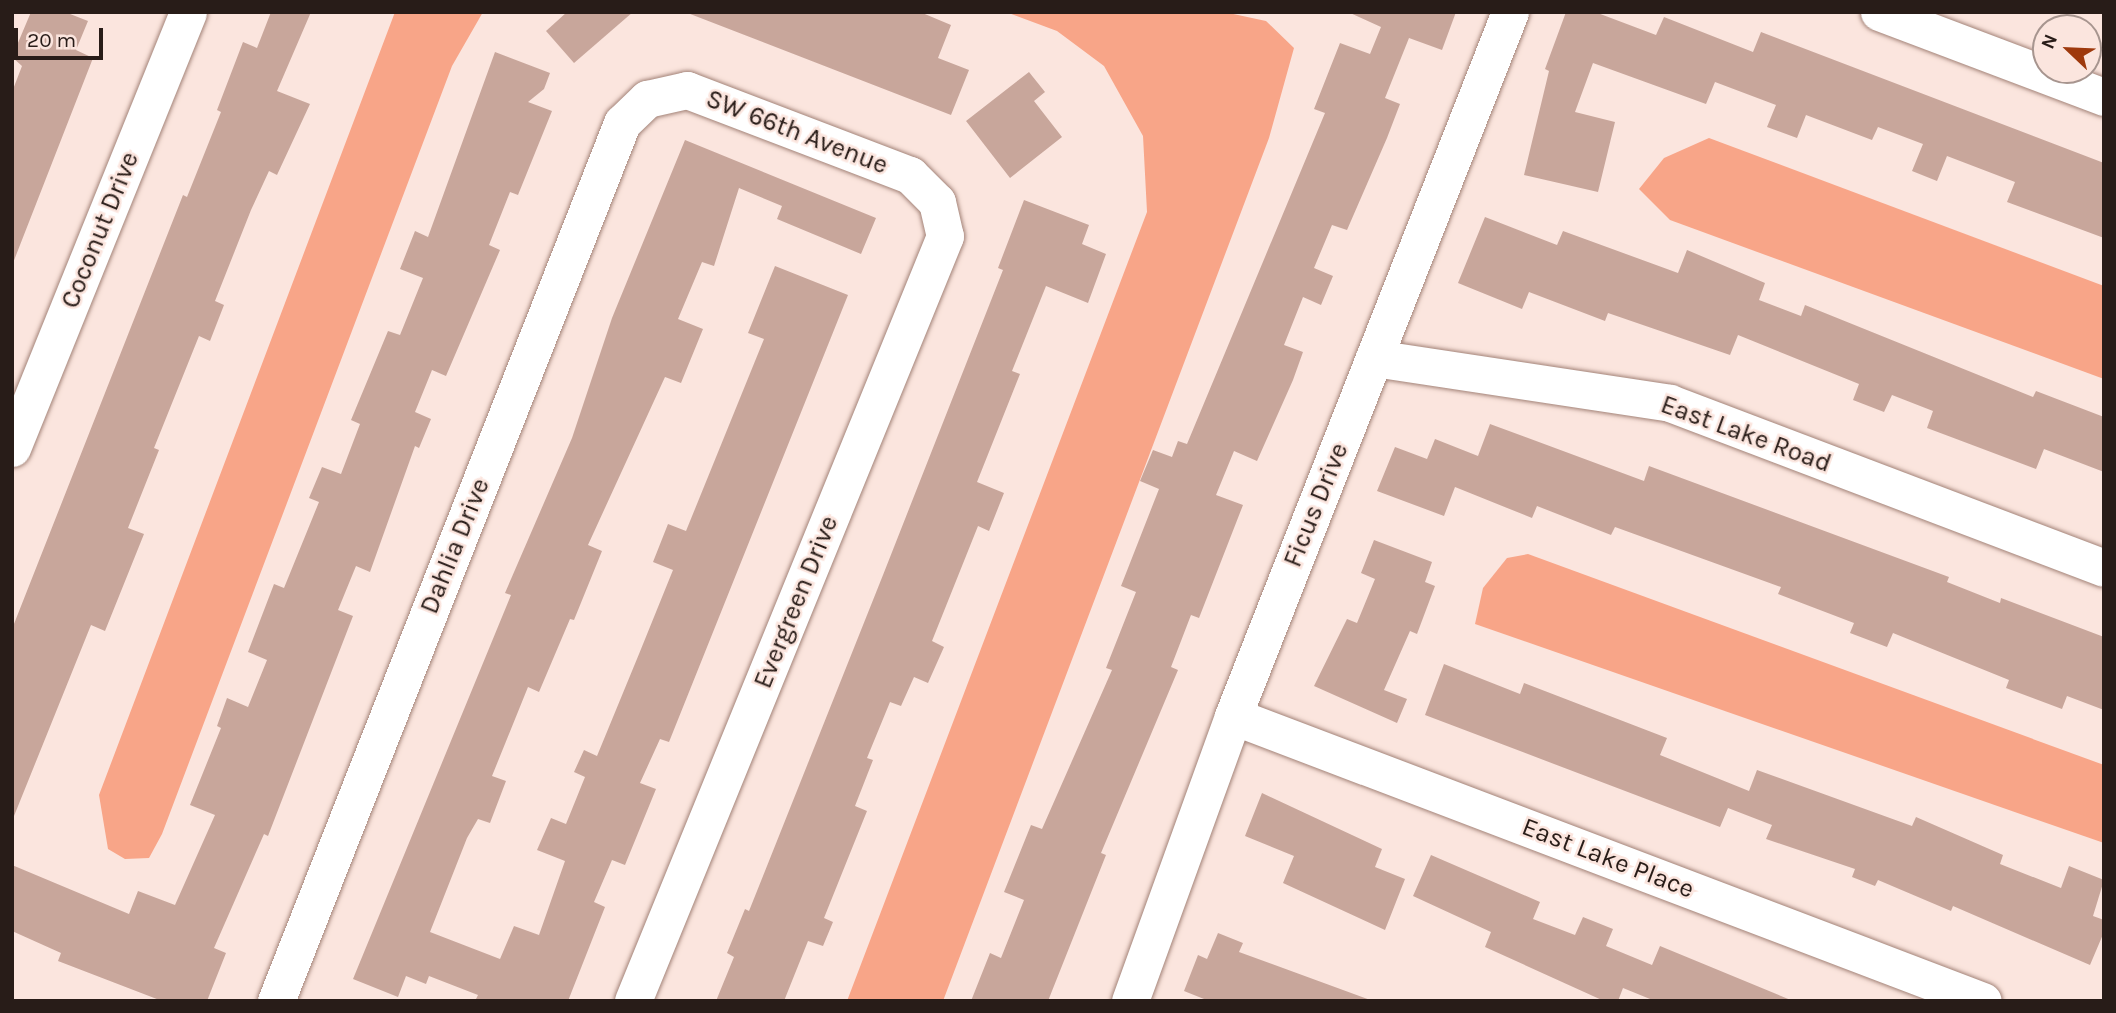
<!DOCTYPE html>
<html>
<head>
<meta charset="utf-8">
<style>
	body { margin:0 }
	#map { position:relative; width:2116px; height:1013px; overflow:hidden; background:#fbe5de; font-family:Karla,sans-serif }
	div>[style] { position:absolute }
	.water>* { inset:0; background:#f8a588 }
	.building>* { inset:0; background:#c8a69b }
	.roads { filter:drop-shadow(0 0 2px #a38378) drop-shadow(0 0 2px #a38378) }
	.minor>* { height:37px; margin:-18.5px; padding:0 18.5px; transform-origin:18.5px; border-radius:18.5px; background:#fff }
	span { translate:-50% -50%; white-space:nowrap; text-align:center; line-height:1.15; -webkit-text-stroke:5px #fbe5de; paint-order:stroke }
	.street-label { font-size:26px; color:#281c18 }
	.frame { position:absolute; inset:0; border:14px solid #281c18; pointer-events:none }
	.north { position:absolute; left:2032px; top:14px; width:70px; height:70px; box-sizing:border-box; background:#fbe5de; border:2px solid #a7958f; border-radius:50%; rotate:293deg; font-size:19px; font-weight:700; line-height:28px; text-align:center; color:#281c18 }
	.north::after { content:''; display:block; margin:auto; width:24px; height:32px; background:#9e390d; clip-path:polygon(50% 0,100% 100%,50% 72%,0 100%) }
	.scale { position:absolute; left:14px; top:28px; width:89px; height:32px; box-sizing:border-box; border:4px solid #281c18; border-top:0; padding-left:9px; font-size:21px; line-height:24px; white-space:nowrap; color:#281c18; -webkit-text-stroke:5px #fbe5de; paint-order:stroke }
</style>
</head>
<body>
<div id="map">
	<div class="water">
		<div style="clip-path:polygon(395px 12px,483px 12px,452px 66px,162px 834px,149px 858px,125px 859px,108px 849px,99px 795px)"></div>
		<div style="clip-path:polygon(1006px 12px,1224px 12px,1266px 21px,1294px 48px,1269px 138px,943px 1001px,847px 1001px,1147px 212px,1143px 136px,1104px 66px,1057px 31px)"></div>
		<div style="clip-path:polygon(1709px 138px,2104px 286px,2104px 379px,1670px 220px,1639px 189px,1664px 158px)"></div>
		<div style="clip-path:polygon(1528px 554px,2104px 765px,2104px 843px,1475px 624px,1483px 588px,1507px 558px)"></div>
	</div>
	<div class="building">
		<div style="clip-path:polygon(31px 12px,65px 12px,88px 21px,76px 50px,93px 58px,13px 263px,12px 92px,22px 66px,12px 57px)"></div>
		<div style="clip-path:polygon(271px 12px,311px 12px,277px 91px,310px 104px,277px 175px,269px 171px,251px 210px,215px 301px,224px 305px,210px 341px,199px 336px,154px 448px,159px 450px,128px 528px,144px 534px,105px 631px,91px 625px,12px 821px,12px 629px,183px 195px,187px 197px,221px 112px,217px 110px,243px 42px,257px 48px)"></div>
		<div style="clip-path:polygon(567px 12px,633px 12px,574px 63px,546px 31px)"></div>
		<div style="clip-path:polygon(685px 12px,920px 12px,951px 25px,938px 58px,969px 70px,951px 115px)"></div>
		<div style="clip-path:polygon(1348px 12px,1456px 12px,1442px 50px,1409px 38px,1385px 98px,1400px 104px,1387px 138px,1347px 230px,1332px 225px,1314px 268px,1333px 276px,1321px 305px,1303px 297px,1284px 345px,1303px 352px,1293px 380px,1257px 461px,1234px 451px,1216px 495px,1243px 505px,1199px 618px,1191px 615px,1171px 667px,1178px 670px,1101px 853px,1106px 855px,1048px 1001px,971px 1001px,990px 953px,1001px 958px,1024px 900px,1004px 892px,1031px 825px,1042px 829px,1112px 670px,1106px 668px,1136px 592px,1121px 586px,1159px 489px,1140px 481px,1153px 450px,1172px 457px,1178px 441px,1187px 444px,1325px 113px,1314px 109px,1340px 43px,1370px 54px,1381px 27px)"></div>
		<div style="clip-path:polygon(1566px 12px,1595px 12px,1656px 35px,1664px 17px,1753px 52px,1761px 32px,2104px 163px,2104px 238px,2007px 202px,2015px 182px,1947px 156px,1937px 181px,1912px 171px,1923px 144px,1878px 127px,1872px 140px,1806px 115px,1797px 138px,1767px 127px,1776px 105px,1715px 82px,1706px 104px,1593px 63px,1575px 112px,1615px 122px,1598px 192px,1524px 175px,1549px 71px,1545px 69px)"></div>
		<div style="clip-path:polygon(495px 52px,550px 73px,544px 89px,528px 102px,552px 111px,518px 195px,510px 192px,489px 245px,500px 250px,446px 376px,432px 370px,415px 412px,431px 419px,419px 448px,415px 446px,370px 572px,356px 566px,338px 610px,353px 616px,268px 836px,264px 834px,214px 948px,226px 953px,207px 1001px,162px 1001px,58px 961px,61px 953px,12px 931px,12px 865px,129px 914px,138px 891px,175px 905px,215px 815px,190px 805px,221px 728px,217px 726px,227px 698px,248px 707px,267px 660px,248px 652px,274px 584px,284px 588px,319px 502px,309px 498px,322px 467px,341px 474px,360px 424px,351px 420px,388px 331px,400px 335px,423px 278px,400px 269px,415px 231px,428px 237px)"></div>
		<div style="clip-path:polygon(1029px 72px,1045px 92px,1034px 101px,1062px 137px,1010px 178px,966px 121px)"></div>
		<div style="clip-path:polygon(685px 140px,876px 218px,861px 254px,777px 219px,782px 206px,739px 188px,714px 266px,702px 262px,678px 319px,703px 329px,681px 383px,665px 377px,588px 545px,602px 551px,574px 620px,570px 619px,539px 692px,528px 687px,492px 776px,506px 781px,490px 823px,478px 819px,467px 838px,430px 932px,500px 959px,514px 926px,539px 935px,565px 861px,537px 850px,551px 818px,566px 824px,585px 777px,574px 772px,584px 750px,597px 756px,639px 654px,673px 570px,653px 562px,668px 524px,686px 531px,764px 339px,748px 333px,775px 266px,848px 295px,669px 742px,660px 739px,640px 783px,656px 789px,625px 865px,612px 860px,594px 902px,605px 907px,568px 1001px,475px 1001px,478px 995px,429px 976px,426px 984px,406px 976px,398px 997px,353px 979px,511px 595px,505px 593px,572px 438px,612px 318px)"></div>
		<div style="clip-path:polygon(1024px 200px,1089px 225px,1082px 244px,1106px 254px,1088px 303px,1046px 286px,1012px 371px,1020px 374px,977px 482px,1004px 493px,989px 531px,978px 526px,932px 641px,944px 647px,928px 683px,914px 677px,901px 706px,890px 702px,867px 758px,873px 760px,855px 806px,867px 811px,824px 918px,833px 922px,823px 946px,808px 941px,784px 1001px,716px 1001px,734px 957px,727px 953px,745px 909px,749px 911px,883px 575px,1003px 270px,998px 268px)"></div>
		<div style="clip-path:polygon(1485px 217px,1557px 245px,1563px 231px,1678px 273px,1687px 250px,1765px 283px,1759px 300px,1801px 316px,1805px 305px,2033px 397px,2036px 391px,2104px 417px,2104px 472px,2044px 449px,2036px 469px,1951px 437px,1927px 428px,1933px 411px,1892px 395px,1884px 412px,1853px 400px,1859px 384px,1738px 335px,1730px 355px,1608px 313px,1605px 321px,1529px 292px,1522px 309px,1458px 283px)"></div>
		<div style="clip-path:polygon(1490px 424px,1644px 481px,1649px 466px,1949px 577px,1947px 582px,2000px 603px,2001px 598px,2104px 637px,2104px 710px,2067px 696px,2062px 709px,2006px 688px,2009px 680px,1893px 633px,1887px 647px,1850px 633px,1854px 623px,1778px 594px,1781px 587px,1615px 527px,1611px 535px,1537px 506px,1532px 518px,1455px 487px,1444px 516px,1377px 491px,1395px 447px,1427px 459px,1435px 439px,1478px 456px)"></div>
		<div style="clip-path:polygon(1374px 540px,1432px 562px,1425px 582px,1435px 586px,1417px 634px,1410px 631px,1384px 690px,1407px 699px,1397px 723px,1314px 686px,1347px 619px,1357px 623px,1375px 579px,1361px 573px)"></div>
		<div style="clip-path:polygon(1444px 664px,1520px 694px,1524px 683px,1667px 738px,1660px 755px,1749px 791px,1757px 770px,1912px 826px,1916px 817px,2003px 855px,2000px 864px,2061px 888px,2069px 866px,2104px 880px,2093px 916px,2104px 920px,2104px 932px,2090px 965px,1953px 906px,1951px 911px,1878px 880px,1875px 886px,1852px 877px,1855px 869px,1766px 839px,1772px 825px,1728px 808px,1720px 827px,1425px 715px)"></div>
		<div style="clip-path:polygon(1262px 793px,1382px 849px,1375px 867px,1405px 879px,1385px 930px,1283px 883px,1294px 856px,1245px 836px)"></div>
		<div style="clip-path:polygon(1431px 855px,1540px 902px,1533px 919px,1575px 935px,1583px 917px,1613px 929px,1606px 946px,1652px 965px,1660px 946px,1793px 1001px,1655px 1001px,1623px 988px,1618px 1001px,1604px 1001px,1485px 947px,1491px 932px,1413px 896px)"></div>
		<div style="clip-path:polygon(1218px 933px,1243px 943px,1239px 952px,1373px 1001px,1209px 1001px,1184px 991px,1198px 955px,1207px 959px)"></div>
	</div>
	<div class="roads">
		<div class="minor">
			<div style="left:1879px;top:12px;width:241px;rotate:20.7deg"></div>
			<div style="left:1374px;top:358px;width:299px;rotate:8.6deg"></div>
			<div style="left:1670px;top:403px;width:464px;rotate:20.8deg"></div>
			<div style="left:12px;top:448px;width:470px;rotate:-68deg"></div>
			<div style="left:1233px;top:716px;width:802px;rotate:20.81deg"></div>
			<div style="left:276px;top:1001px;width:944px;rotate:-68.49deg"></div>
			<div style="left:622px;top:123px;width:35px;rotate:-44deg"></div>
			<div style="left:647px;top:99px;width:41px;rotate:-12.7deg"></div>
			<div style="left:687px;top:90px;width:239px;rotate:20.9deg"></div>
			<div style="left:910px;top:175px;width:38px;rotate:45deg"></div>
			<div style="left:937px;top:202px;width:35px;rotate:77deg"></div>
			<div style="left:945px;top:236px;width:826px;rotate:112.19deg"></div>
			<div style="left:1130px;top:1001px;width:303px;rotate:-70.1deg"></div>
			<div style="left:1233px;top:716px;width:757px;rotate:-68.52deg"></div>
		</div>
	</div>
	<div class="street-label">
		<span style="left:797px;top:132px;rotate:21deg">SW 66th Avenue</span>
		<span style="left:100px;top:230px;rotate:-68deg">Coconut Drive</span>
		<span style="left:1746px;top:434px;rotate:20deg">East Lake Road</span>
		<span style="left:1316px;top:505px;rotate:-68deg">Ficus Drive</span>
		<span style="left:455px;top:546px;rotate:-68deg">Dahlia Drive</span>
		<span style="left:796px;top:602px;rotate:-68deg">Evergreen Drive</span>
		<span style="left:1608px;top:858px;rotate:21deg">East Lake Place</span>
	</div>
	<div class="frame"></div>
	<div class="north">N</div>
	<div class="scale">20 m</div>
</div>
</body>
</html>
